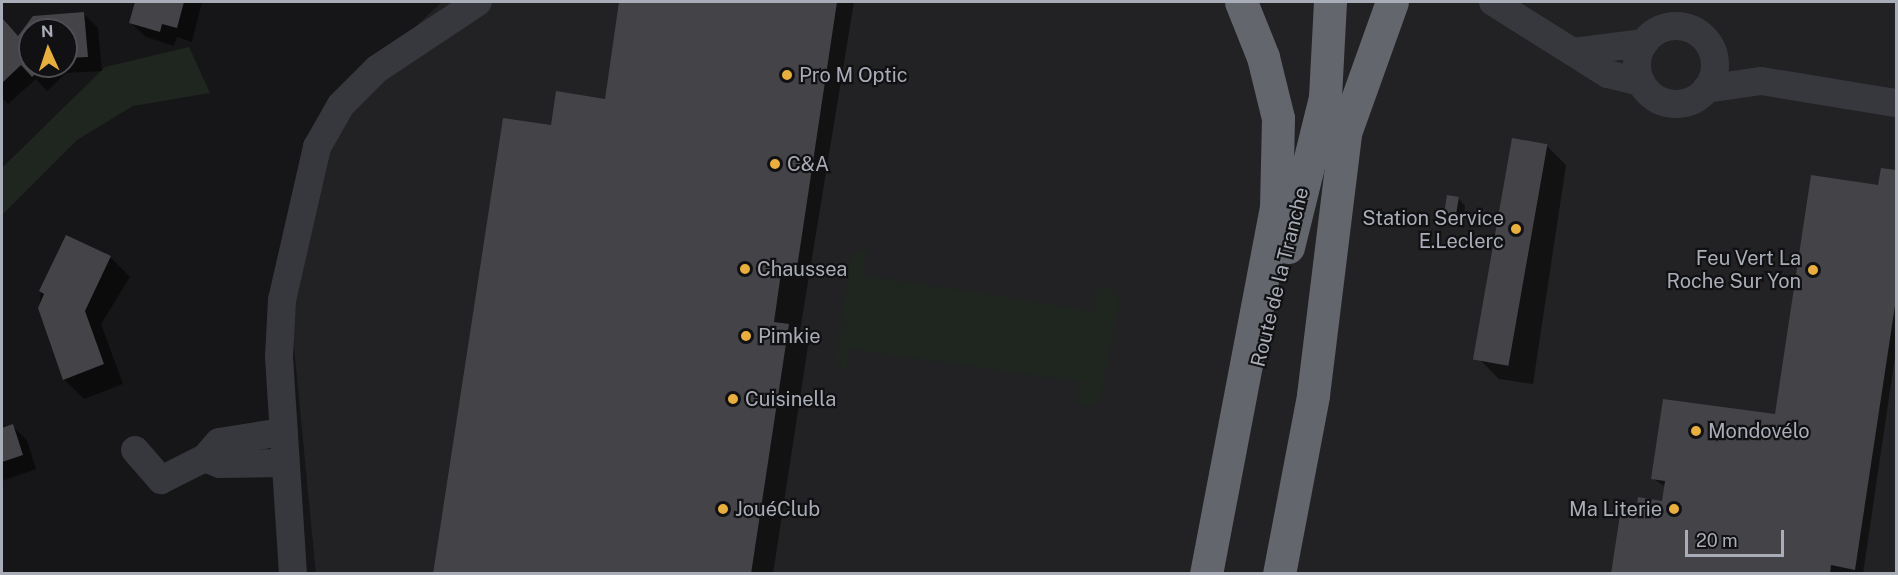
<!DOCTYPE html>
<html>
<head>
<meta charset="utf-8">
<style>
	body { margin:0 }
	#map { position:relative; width:1898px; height:575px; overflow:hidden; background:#161618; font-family:"Public Sans",sans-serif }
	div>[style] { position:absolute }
	.built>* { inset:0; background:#222225 }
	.green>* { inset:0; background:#1e261f }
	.shadow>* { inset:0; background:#0007 }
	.building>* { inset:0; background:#434348; transform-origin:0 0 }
	.street>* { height:28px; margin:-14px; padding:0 14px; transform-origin:14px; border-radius:14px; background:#37383d }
	.street>.ring { margin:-14px; padding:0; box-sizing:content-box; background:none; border:28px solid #37383d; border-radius:50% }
	.highway>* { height:33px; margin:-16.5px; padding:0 16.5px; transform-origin:16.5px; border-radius:16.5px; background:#64666d }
	.dots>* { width:16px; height:16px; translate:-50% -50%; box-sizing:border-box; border:3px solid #111113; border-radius:50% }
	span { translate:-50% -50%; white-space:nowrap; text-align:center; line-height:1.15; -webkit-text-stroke:4.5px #111113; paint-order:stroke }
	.poi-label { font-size:20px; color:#a9adb7 }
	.left { translate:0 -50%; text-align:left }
	.right { translate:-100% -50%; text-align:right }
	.street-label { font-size:20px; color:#a9adb7 }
	.frame { position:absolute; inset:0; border:3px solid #a9adb7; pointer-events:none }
	.north { position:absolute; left:18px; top:18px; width:60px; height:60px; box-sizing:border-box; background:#111113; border:2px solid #4e4f55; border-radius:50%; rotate:357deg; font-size:16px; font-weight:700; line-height:24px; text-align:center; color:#a9adb7 }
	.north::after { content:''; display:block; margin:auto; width:21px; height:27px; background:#e8ae3e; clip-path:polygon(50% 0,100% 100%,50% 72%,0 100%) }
	.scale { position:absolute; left:1685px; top:530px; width:99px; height:27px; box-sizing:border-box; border:3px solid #a9adb7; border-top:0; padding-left:8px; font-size:18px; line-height:21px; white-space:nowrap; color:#a9adb7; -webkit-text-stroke:4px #111113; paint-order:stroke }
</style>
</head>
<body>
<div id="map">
	<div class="built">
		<div style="clip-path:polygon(442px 2px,1896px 2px,1896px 573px,316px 574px,292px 327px,319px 116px)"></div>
	</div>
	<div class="green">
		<div style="clip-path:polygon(189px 47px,210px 93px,133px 106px,77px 140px,2px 215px,2px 168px,105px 67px)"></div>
		<div style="clip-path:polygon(867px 249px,862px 275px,1094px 311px,1097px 286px,1111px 289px,1119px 302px,1099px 403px,1077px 407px,1080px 382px,850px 349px,845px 373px,836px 361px,851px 255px)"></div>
	</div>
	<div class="shadow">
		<div style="clip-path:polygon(137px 2px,202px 2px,192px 42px,177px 37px,174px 46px,146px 37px,131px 23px)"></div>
		<div style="clip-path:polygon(621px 2px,854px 2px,799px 337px,808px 346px,773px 574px,435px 574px,553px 127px,606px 100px)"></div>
		<div style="clip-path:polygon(evenodd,84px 14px,98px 28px,102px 71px,66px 73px,47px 91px,36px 79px,8px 104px,2px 98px,2px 22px,19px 37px,34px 18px,84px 14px,30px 30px,66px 30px,66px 66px,30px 66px,30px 30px)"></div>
		<div style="clip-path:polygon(1546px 145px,1566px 165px,1533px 384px,1499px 379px,1479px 359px)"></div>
		<div style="clip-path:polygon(1882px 169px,1896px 171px,1896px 350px,1863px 574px,1613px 574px,1637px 513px,1663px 503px,1666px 487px,1652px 478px,1776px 416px,1879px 187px)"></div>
		<div style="clip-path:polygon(1458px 198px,1465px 206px,1463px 228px,1445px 219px)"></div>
		<div style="clip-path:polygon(evenodd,67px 237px,110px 257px,130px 277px,101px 324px,123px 384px,84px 399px,64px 379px,39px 308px,41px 291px,67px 237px,108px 258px,93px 288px,90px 288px,108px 258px)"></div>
		<div style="clip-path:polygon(12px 426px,27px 440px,36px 469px,2px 481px,2px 430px)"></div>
	</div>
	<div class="building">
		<div style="clip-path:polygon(135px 2px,184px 2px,177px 28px,162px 24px,160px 32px,129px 23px)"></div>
		<div style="clip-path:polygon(619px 2px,837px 2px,797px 268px,782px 266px,774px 322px,789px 324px,751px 574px,433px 574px,503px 118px,551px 125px,556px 91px,605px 99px)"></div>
		<div style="clip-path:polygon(84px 12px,88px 57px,66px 58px,66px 30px,30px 30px,30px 66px,44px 66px,32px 77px,21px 65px,2px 83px,3px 19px,18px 36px,33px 16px)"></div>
		<div style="left:1512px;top:138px;width:36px;height:225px;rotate:10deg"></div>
		<div style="clip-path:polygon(1881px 168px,1896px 170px,1896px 299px,1855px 570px,1831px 565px,1830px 574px,1611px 574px,1621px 508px,1636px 511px,1638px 497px,1662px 501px,1665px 481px,1651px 479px,1663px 399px,1775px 414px,1811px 175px,1878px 185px)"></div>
		<div style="left:1447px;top:195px;width:12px;height:25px;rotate:9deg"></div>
		<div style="clip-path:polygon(66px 235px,111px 256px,85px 311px,104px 364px,63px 380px,38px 308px,44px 294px,39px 291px)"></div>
		<div style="clip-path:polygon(13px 424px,23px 455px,2px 462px,2px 428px)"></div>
	</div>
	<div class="street">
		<div style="left:1493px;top:2px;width:136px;rotate:32.1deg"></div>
		<div style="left:1608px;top:74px;width:34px;rotate:14deg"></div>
		<div class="ring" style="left:1637px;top:26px;width:50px;height:50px"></div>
		<div style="left:1573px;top:52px;width:72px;rotate:-7.2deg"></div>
		<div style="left:1706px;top:89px;width:56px;rotate:-8.3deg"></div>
		<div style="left:1761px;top:81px;width:137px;rotate:9.3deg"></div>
		<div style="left:135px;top:450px;width:40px;rotate:49deg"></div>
		<div style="left:161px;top:480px;width:49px;rotate:-26.6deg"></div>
		<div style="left:205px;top:458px;width:21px;rotate:-49deg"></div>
		<div style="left:219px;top:442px;width:65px;rotate:-8.9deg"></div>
		<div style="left:205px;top:458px;width:16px;rotate:22deg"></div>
		<div style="left:220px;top:464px;width:65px;rotate:-0.9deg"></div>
		<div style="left:293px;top:574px;width:217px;rotate:-93.7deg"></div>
		<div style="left:279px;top:357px;width:57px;rotate:-87deg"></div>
		<div style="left:282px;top:300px;width:157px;rotate:-77.1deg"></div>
		<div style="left:317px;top:147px;width:48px;rotate:-60.3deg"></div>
		<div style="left:341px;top:105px;width:51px;rotate:-45deg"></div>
		<div style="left:377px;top:69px;width:121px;rotate:-33.6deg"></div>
	</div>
	<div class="highway">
		<div style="left:1288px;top:247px;width:154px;rotate:-76.1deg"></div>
		<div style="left:1325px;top:97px;width:95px;rotate:-87deg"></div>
		<div style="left:1206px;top:574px;width:374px;rotate:-79.2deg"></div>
		<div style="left:1276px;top:207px;width:89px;rotate:-88.7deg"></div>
		<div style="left:1278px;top:118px;width:63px;rotate:-103.8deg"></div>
		<div style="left:1263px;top:57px;width:59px;rotate:-111.8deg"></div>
		<div style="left:1279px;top:574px;width:182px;rotate:-79.2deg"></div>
		<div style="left:1313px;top:395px;width:264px;rotate:-83deg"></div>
		<div style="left:1345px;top:133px;width:139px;rotate:-70.3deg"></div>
	</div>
	<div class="dots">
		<div style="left:787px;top:75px;background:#e8ae3e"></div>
		<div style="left:775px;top:164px;background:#e8ae3e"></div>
		<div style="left:1516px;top:229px;background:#e8ae3e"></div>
		<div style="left:745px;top:269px;background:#e8ae3e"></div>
		<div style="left:1813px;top:270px;background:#e8ae3e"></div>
		<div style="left:746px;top:336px;background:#e8ae3e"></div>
		<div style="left:733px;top:399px;background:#e8ae3e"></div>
		<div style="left:1696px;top:431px;background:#e8ae3e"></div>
		<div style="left:723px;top:509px;background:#e8ae3e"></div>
		<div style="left:1674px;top:509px;background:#e8ae3e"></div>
	</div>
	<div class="poi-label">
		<span class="left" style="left:799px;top:75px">Pro M Optic</span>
		<span class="left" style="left:787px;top:164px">C&amp;A</span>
		<span class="right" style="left:1504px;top:230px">Station Service<br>E.Leclerc</span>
		<span class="right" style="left:1801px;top:270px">Feu Vert La<br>Roche Sur Yon</span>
		<span class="left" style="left:757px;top:269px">Chaussea</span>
		<span class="left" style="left:758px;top:336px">Pimkie</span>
		<span class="left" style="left:745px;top:399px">Cuisinella</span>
		<span class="left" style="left:1708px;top:431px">Mondovélo</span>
		<span class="left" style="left:735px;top:509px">JouéClub</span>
		<span class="right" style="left:1662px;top:509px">Ma Literie</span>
	</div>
	<div class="street-label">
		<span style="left:1280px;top:277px;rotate:-76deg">Route de la Tranche</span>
	</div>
	<div class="frame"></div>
	<div class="north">N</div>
	<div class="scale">20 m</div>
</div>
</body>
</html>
